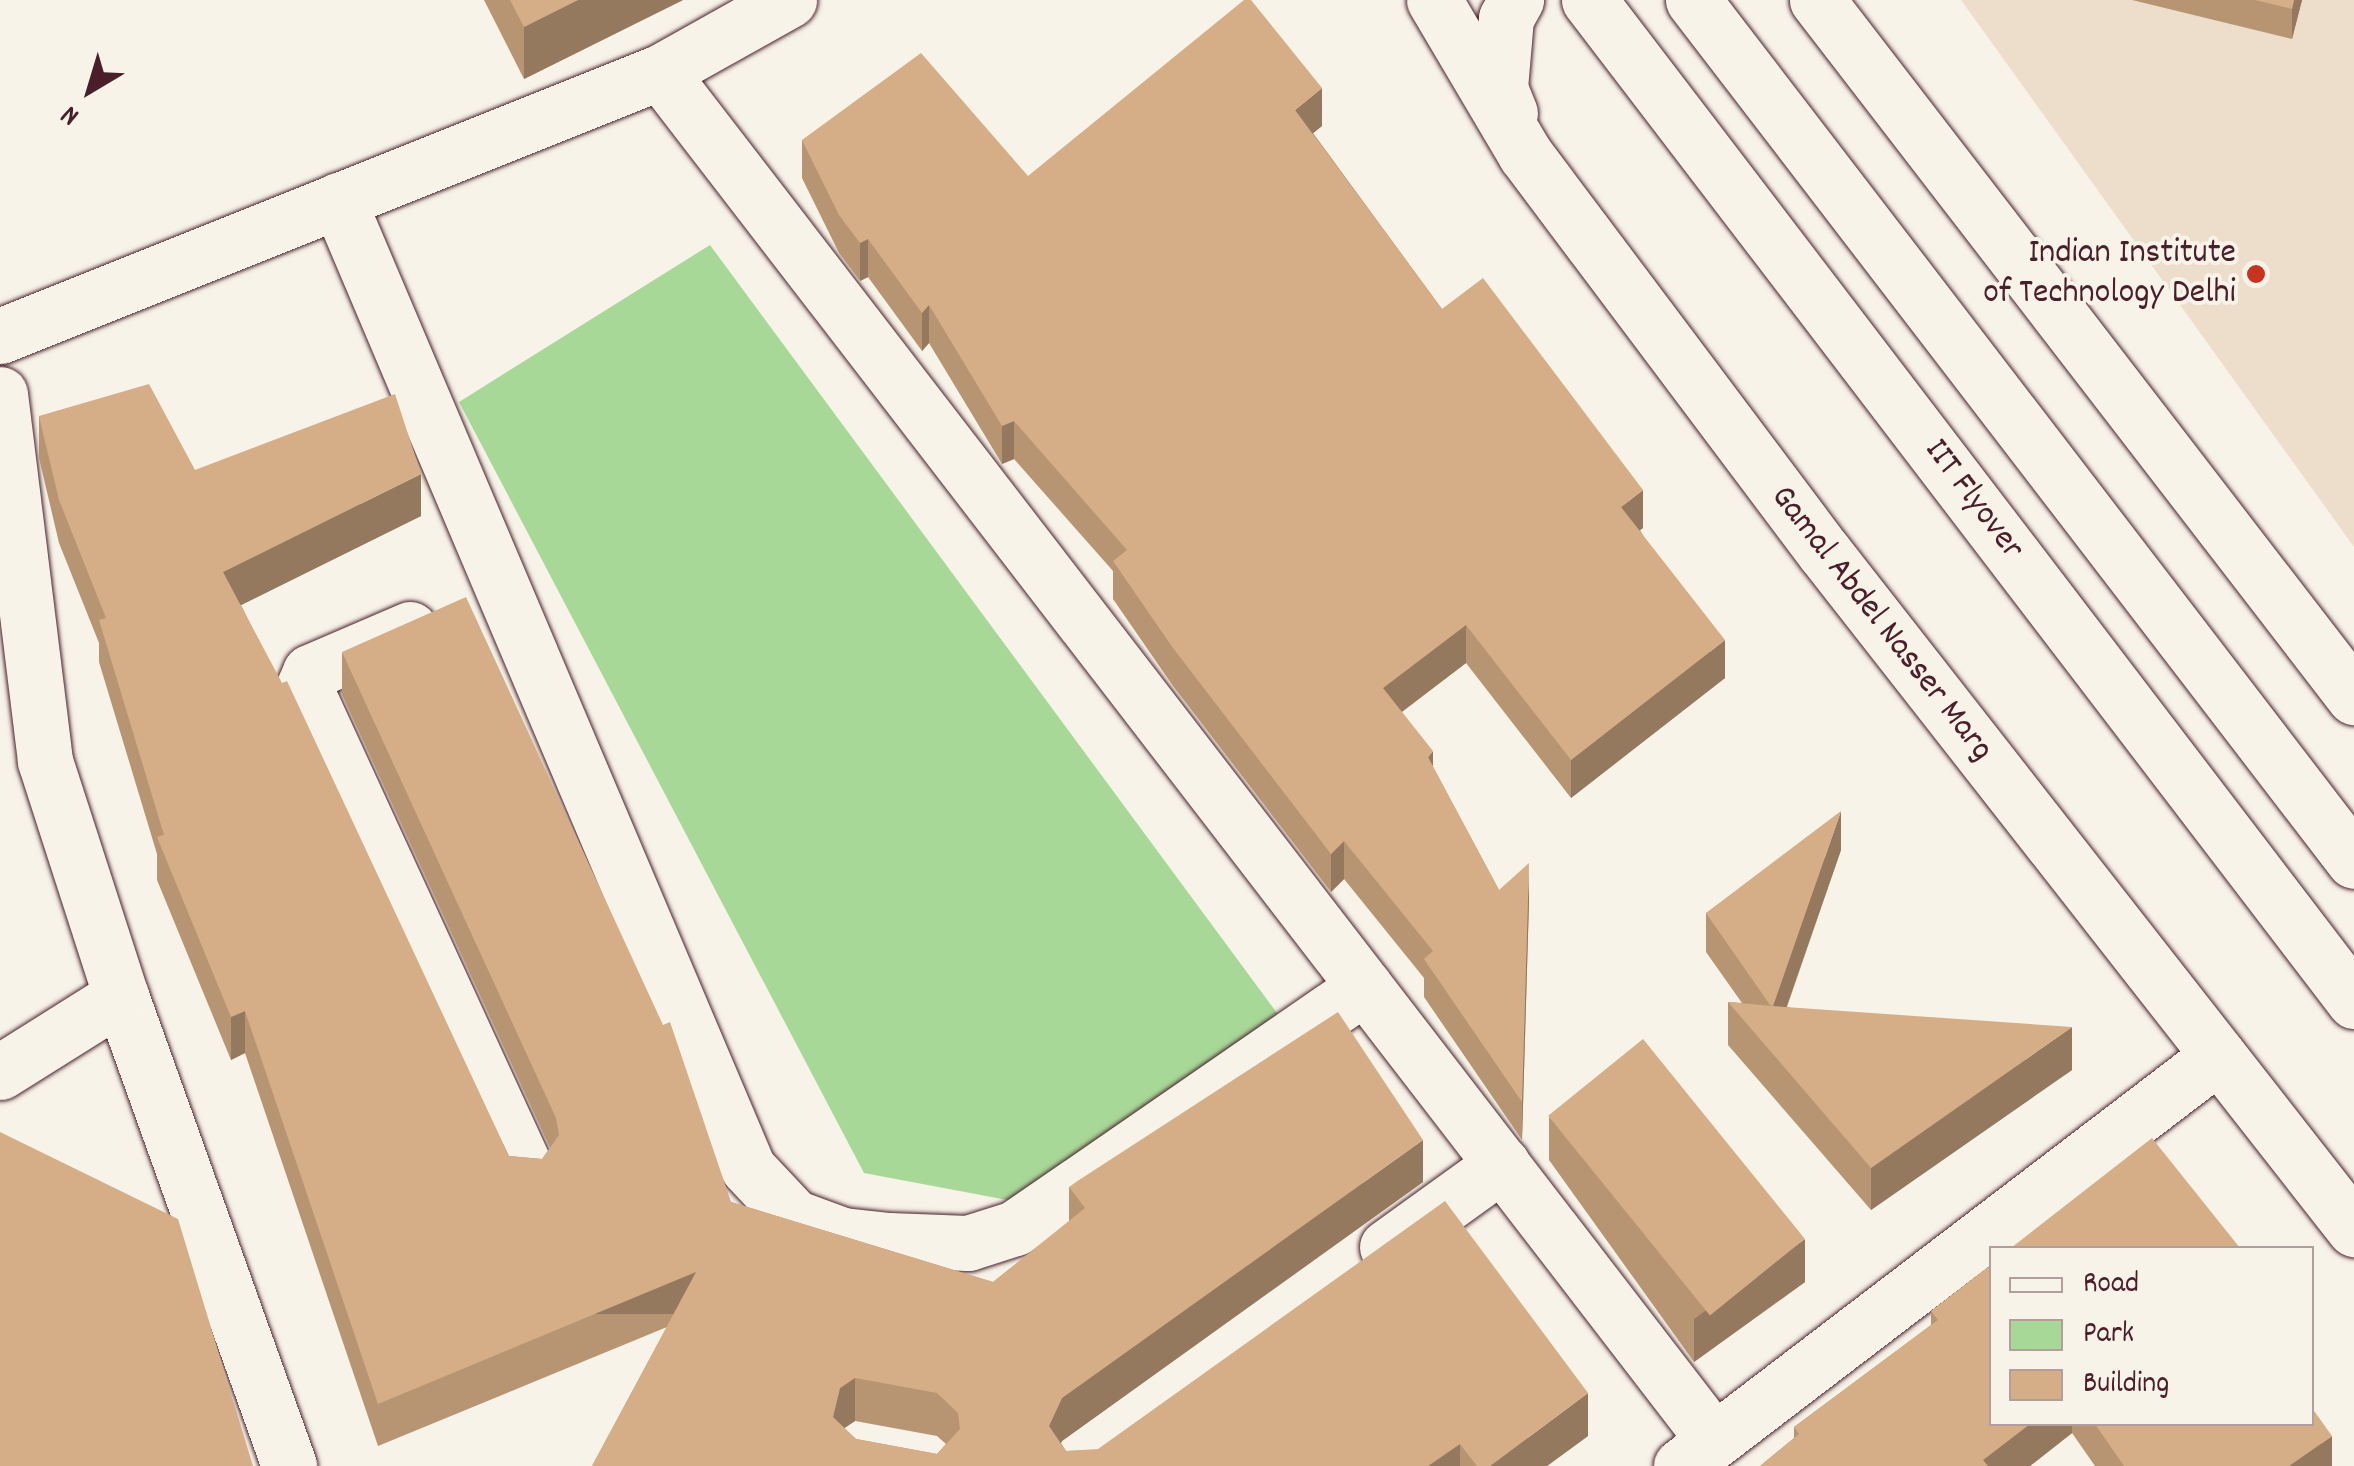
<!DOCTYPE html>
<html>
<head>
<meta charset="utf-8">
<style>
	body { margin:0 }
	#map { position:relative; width:2354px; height:1466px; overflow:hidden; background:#f7f3e8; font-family:Dekko,sans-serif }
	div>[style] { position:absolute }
	.built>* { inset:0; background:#eddecb }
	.green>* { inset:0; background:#a8d898 }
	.roads { filter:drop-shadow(0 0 2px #4a1f2b) drop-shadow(0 0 2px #4a1f2b) }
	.minor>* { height:55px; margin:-27.5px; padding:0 27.5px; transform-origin:27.5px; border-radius:27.5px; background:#f7f3e8 }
	.bridges { filter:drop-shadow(0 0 2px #4a1f2b) drop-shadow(0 0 2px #4a1f2b) }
	.major-bridge>* { height:55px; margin:-27.5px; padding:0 27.5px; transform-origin:27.5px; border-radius:27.5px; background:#f7f3e8 }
	.wall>* { inset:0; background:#b79573 }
	.shaded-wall>* { inset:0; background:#95795e; transform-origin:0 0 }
	.building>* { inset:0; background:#d5ad86; transform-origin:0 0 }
	.dots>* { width:28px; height:28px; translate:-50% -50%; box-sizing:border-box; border:5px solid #f7f3e8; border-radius:50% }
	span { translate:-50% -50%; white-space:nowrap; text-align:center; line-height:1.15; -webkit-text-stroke:8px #f7f3e8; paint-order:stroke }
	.poi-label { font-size:35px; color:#4a1f2b }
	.right { translate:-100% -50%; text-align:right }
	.street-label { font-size:35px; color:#4a1f2b }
	.legend { position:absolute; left:1989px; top:1246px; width:325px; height:180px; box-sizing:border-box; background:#f7f3e8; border:2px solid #b29e9c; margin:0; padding:12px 18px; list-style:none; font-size:30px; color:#4a1f2b }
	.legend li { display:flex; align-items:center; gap:20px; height:50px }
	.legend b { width:50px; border:2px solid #b29e9c }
	.north { position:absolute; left:40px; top:40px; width:100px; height:100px; -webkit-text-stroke:8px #f7f3e8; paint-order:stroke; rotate:218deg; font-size:28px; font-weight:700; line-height:40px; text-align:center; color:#4a1f2b }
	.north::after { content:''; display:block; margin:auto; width:35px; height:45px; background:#4a1f2b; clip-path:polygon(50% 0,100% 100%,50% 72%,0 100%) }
</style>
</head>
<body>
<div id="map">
	<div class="built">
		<div style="clip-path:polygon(1961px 0,2354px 0,2354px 547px)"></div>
	</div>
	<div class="green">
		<div style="clip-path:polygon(710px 245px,1280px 1017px,1024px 1203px,864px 1173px,459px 402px)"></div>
	</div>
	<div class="roads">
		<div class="minor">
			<div style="left:1434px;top:0;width:179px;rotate:59.4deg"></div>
			<div style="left:1525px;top:154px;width:498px;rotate:53.1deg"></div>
			<div style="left:1824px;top:552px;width:860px;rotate:51.94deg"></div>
			<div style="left:1817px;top:0;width:880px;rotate:52.39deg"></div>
			<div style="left:660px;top:72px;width:1727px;rotate:52.39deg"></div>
			<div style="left:1510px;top:113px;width:27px;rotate:-112deg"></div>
			<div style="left:1500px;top:88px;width:70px;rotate:-85.1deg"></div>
			<div style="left:1506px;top:18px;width:21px;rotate:-61deg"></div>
			<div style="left:338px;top:200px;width:1051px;rotate:67.04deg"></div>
			<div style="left:748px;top:1168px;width:67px;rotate:46.8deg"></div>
			<div style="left:794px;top:1217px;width:52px;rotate:20.2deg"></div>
			<div style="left:843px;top:1235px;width:46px;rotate:6.2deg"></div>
			<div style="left:889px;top:1240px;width:79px;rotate:2.2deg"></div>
			<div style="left:968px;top:1243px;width:49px;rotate:-17.7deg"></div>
			<div style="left:1015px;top:1228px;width:425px;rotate:-34.6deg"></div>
			<div style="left:0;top:336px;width:711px;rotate:-21.8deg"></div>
			<div style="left:660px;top:72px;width:148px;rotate:-29.2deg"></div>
			<div style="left:0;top:394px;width:370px;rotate:83deg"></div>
			<div style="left:45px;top:761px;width:247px;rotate:72.1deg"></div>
			<div style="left:121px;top:996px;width:499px;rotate:70.3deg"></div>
			<div style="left:410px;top:629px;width:109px;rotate:156.7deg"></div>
			<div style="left:310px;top:672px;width:15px;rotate:113deg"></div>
			<div style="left:304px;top:686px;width:537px;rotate:65.34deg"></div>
			<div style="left:0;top:1072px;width:143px;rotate:-32.1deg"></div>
			<div style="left:1387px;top:1247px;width:142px;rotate:-35.8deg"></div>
			<div style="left:1681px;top:1466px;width:676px;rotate:-37.36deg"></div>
		</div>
	</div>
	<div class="bridges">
		<div class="major-bridge">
			<div style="left:1589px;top:0;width:1260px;rotate:52.61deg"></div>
			<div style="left:1693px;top:0;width:1085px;rotate:52.49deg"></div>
		</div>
	</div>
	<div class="wall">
		<div style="clip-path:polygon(484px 0,683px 0,524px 79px)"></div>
		<div style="clip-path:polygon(2132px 0,2302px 0,2292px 39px)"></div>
		<div style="clip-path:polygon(1322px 126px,1313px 133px,1442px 309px,1643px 528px,1640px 530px,1725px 678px,1571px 798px,1466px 663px,1402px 712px,1433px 767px,1499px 890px,1529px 901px,1522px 1140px,1424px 997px,1424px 978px,1344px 879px,1331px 892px,1173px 686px,1113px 599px,1113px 571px,1014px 459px,1002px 464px,929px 343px,922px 351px,868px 277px,860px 281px,839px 253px,802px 178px,802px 140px,1028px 176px)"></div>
		<div style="clip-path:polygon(evenodd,39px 416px,195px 470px,421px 516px,241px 605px,509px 1156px,542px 1159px,550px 1148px,342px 695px,342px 652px,731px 1202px,993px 1282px,1069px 1222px,1069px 1187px,1423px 1182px,1062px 1441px,1061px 1443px,1066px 1451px,1588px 1436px,1547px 1466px,592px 1466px,667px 1327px,378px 1446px,245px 1053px,231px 1060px,157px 880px,157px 854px,99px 662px,99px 643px,59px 543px,39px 458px,39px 416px,855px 1421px,937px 1436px,946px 1444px,937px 1454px,856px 1439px,844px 1428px,855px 1421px)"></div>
		<div style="clip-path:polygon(1841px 850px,1787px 1007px,2072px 1070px,1871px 1210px,1728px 1045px,1728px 1002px,1742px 1003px,1706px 952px,1706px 913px)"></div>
		<div style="clip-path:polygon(1549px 1117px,1805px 1282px,1694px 1362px,1549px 1160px)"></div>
		<div style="clip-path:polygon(1992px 1264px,1992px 1424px,2312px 1424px,2332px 1466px,2095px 1466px,2072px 1433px,2030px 1466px,1760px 1466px,1794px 1438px,1794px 1427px,1931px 1325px,1931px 1311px)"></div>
	</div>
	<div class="shaded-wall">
		<div style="clip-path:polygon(578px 0,683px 0,524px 79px,524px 27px)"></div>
		<div style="clip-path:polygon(2294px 0,2302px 0,2292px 39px,2292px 9px)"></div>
		<div style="clip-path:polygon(1322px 88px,1322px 126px,1295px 148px,1295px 110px)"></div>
		<div style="clip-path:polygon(868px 239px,868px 277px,860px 281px,860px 243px)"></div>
		<div style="clip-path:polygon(929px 305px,929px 343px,922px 351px,922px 313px)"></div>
		<div style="clip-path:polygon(1014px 421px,1014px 459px,1002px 464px,1002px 426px)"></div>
		<div style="clip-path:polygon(421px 474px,421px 516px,223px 614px,223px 572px)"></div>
		<div style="clip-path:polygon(1643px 490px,1643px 528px,1621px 544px,1621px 507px)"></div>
		<div style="clip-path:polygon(1466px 625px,1466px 663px,1383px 726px,1383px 688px)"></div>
		<div style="clip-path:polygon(1725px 640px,1725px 678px,1571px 798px,1571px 760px)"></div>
		<div style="clip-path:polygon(1433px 751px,1433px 789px,1428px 757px)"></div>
		<div style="clip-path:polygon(1841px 811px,1841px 850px,1772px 1048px,1772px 1009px)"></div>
		<div style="clip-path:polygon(1344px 841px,1344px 879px,1331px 892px,1331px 854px)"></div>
		<div style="clip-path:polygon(1529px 863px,1529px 901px,1522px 1140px,1522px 1102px)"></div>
		<div style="clip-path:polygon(245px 1011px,245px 1053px,231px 1060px,231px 1017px)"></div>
		<div style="clip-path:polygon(2072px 1027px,2072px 1070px,1871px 1210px,1871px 1168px)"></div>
		<div style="clip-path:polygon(1423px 1140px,1423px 1182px,1062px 1441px,1050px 1466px,1049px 1426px,1062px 1398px)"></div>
		<div style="clip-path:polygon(1805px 1239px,1805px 1282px,1694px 1362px,1694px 1319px)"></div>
		<div style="left:696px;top:1272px;width:42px;height:344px;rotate:90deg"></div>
		<div style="clip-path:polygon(855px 1378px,855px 1421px,840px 1431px,833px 1417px,840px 1388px)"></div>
		<div style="clip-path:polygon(1588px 1393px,1588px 1436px,1547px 1466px,1490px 1466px)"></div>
		<div style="clip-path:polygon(2030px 1424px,2072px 1424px,2072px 1433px,2030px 1466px,1983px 1466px,1983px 1460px)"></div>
		<div style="clip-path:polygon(2332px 1436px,2332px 1466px,2289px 1466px)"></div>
		<div style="clip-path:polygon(1460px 1444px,1460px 1466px,1428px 1466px)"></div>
	</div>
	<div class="building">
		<div style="clip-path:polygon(510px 0,578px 0,524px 27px)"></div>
		<div style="clip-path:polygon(1244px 0,1251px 0,1322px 88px,1295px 110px,1442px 309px,1483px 278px,1643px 490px,1621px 507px,1725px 640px,1571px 760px,1466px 625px,1383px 688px,1433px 751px,1428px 757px,1499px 890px,1529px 863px,1522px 1102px,1424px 959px,1433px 951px,1344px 841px,1331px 854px,1173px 648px,1113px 561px,1127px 550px,1014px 421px,1002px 426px,929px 305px,922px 313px,868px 239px,860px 243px,839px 215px,802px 140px,921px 53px,1028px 176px)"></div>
		<div style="clip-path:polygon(2255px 0,2294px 0,2292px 9px)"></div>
		<div style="clip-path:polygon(evenodd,149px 384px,195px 470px,395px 394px,421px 474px,223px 572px,282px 683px,287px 681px,509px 1156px,542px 1159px,559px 1135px,556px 1118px,342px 652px,466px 597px,663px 1025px,670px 1022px,731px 1202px,993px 1282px,1085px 1208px,1069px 1187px,1076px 1182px,1338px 1012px,1423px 1140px,1062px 1398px,1049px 1426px,1066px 1451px,1098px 1449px,1445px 1201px,1588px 1393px,1490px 1466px,1477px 1466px,1460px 1444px,1428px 1466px,592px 1466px,696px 1272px,378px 1404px,245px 1011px,231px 1017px,157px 837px,164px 835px,99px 620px,106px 618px,59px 500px,39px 416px,149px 384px,855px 1378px,937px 1393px,958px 1413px,960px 1429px,937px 1454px,856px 1439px,833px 1417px,840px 1388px,855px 1378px)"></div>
		<div style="clip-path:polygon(1841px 811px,1773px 1006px,1770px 1005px,1706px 913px)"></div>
		<div style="clip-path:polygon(1728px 1002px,1772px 1006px,2072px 1027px,1871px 1168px)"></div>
		<div style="left:1643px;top:1039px;width:257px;height:122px;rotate:51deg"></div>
		<div style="clip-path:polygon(0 1132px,178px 1219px,253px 1466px,0 1466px)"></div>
		<div style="clip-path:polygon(2152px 1138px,2240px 1248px,2011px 1248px)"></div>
		<div style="clip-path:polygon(1992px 1264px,1992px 1424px,2030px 1424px,1983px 1460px,1988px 1466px,1760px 1466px,1799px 1434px,1794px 1427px,1938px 1320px,1931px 1311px)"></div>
		<div style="clip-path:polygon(2312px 1408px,2332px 1436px,2289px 1466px,2124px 1466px,2095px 1424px,2312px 1424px)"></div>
	</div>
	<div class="dots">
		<div style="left:2256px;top:274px;background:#c8321e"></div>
	</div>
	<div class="poi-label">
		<span class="right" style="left:2236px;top:274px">Indian Institute<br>of Technology Delhi</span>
	</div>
	<div class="street-label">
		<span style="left:1973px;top:500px;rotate:53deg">IIT Flyover</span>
		<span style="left:1881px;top:624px;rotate:52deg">Gamal Abdel Nasser Marg</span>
	</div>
	<ul class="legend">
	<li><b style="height:12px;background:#f7f3e8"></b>Road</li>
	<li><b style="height:28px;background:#a8d898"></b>Park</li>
	<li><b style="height:28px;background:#d5ad86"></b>Building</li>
	</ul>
	<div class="north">N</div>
</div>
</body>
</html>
